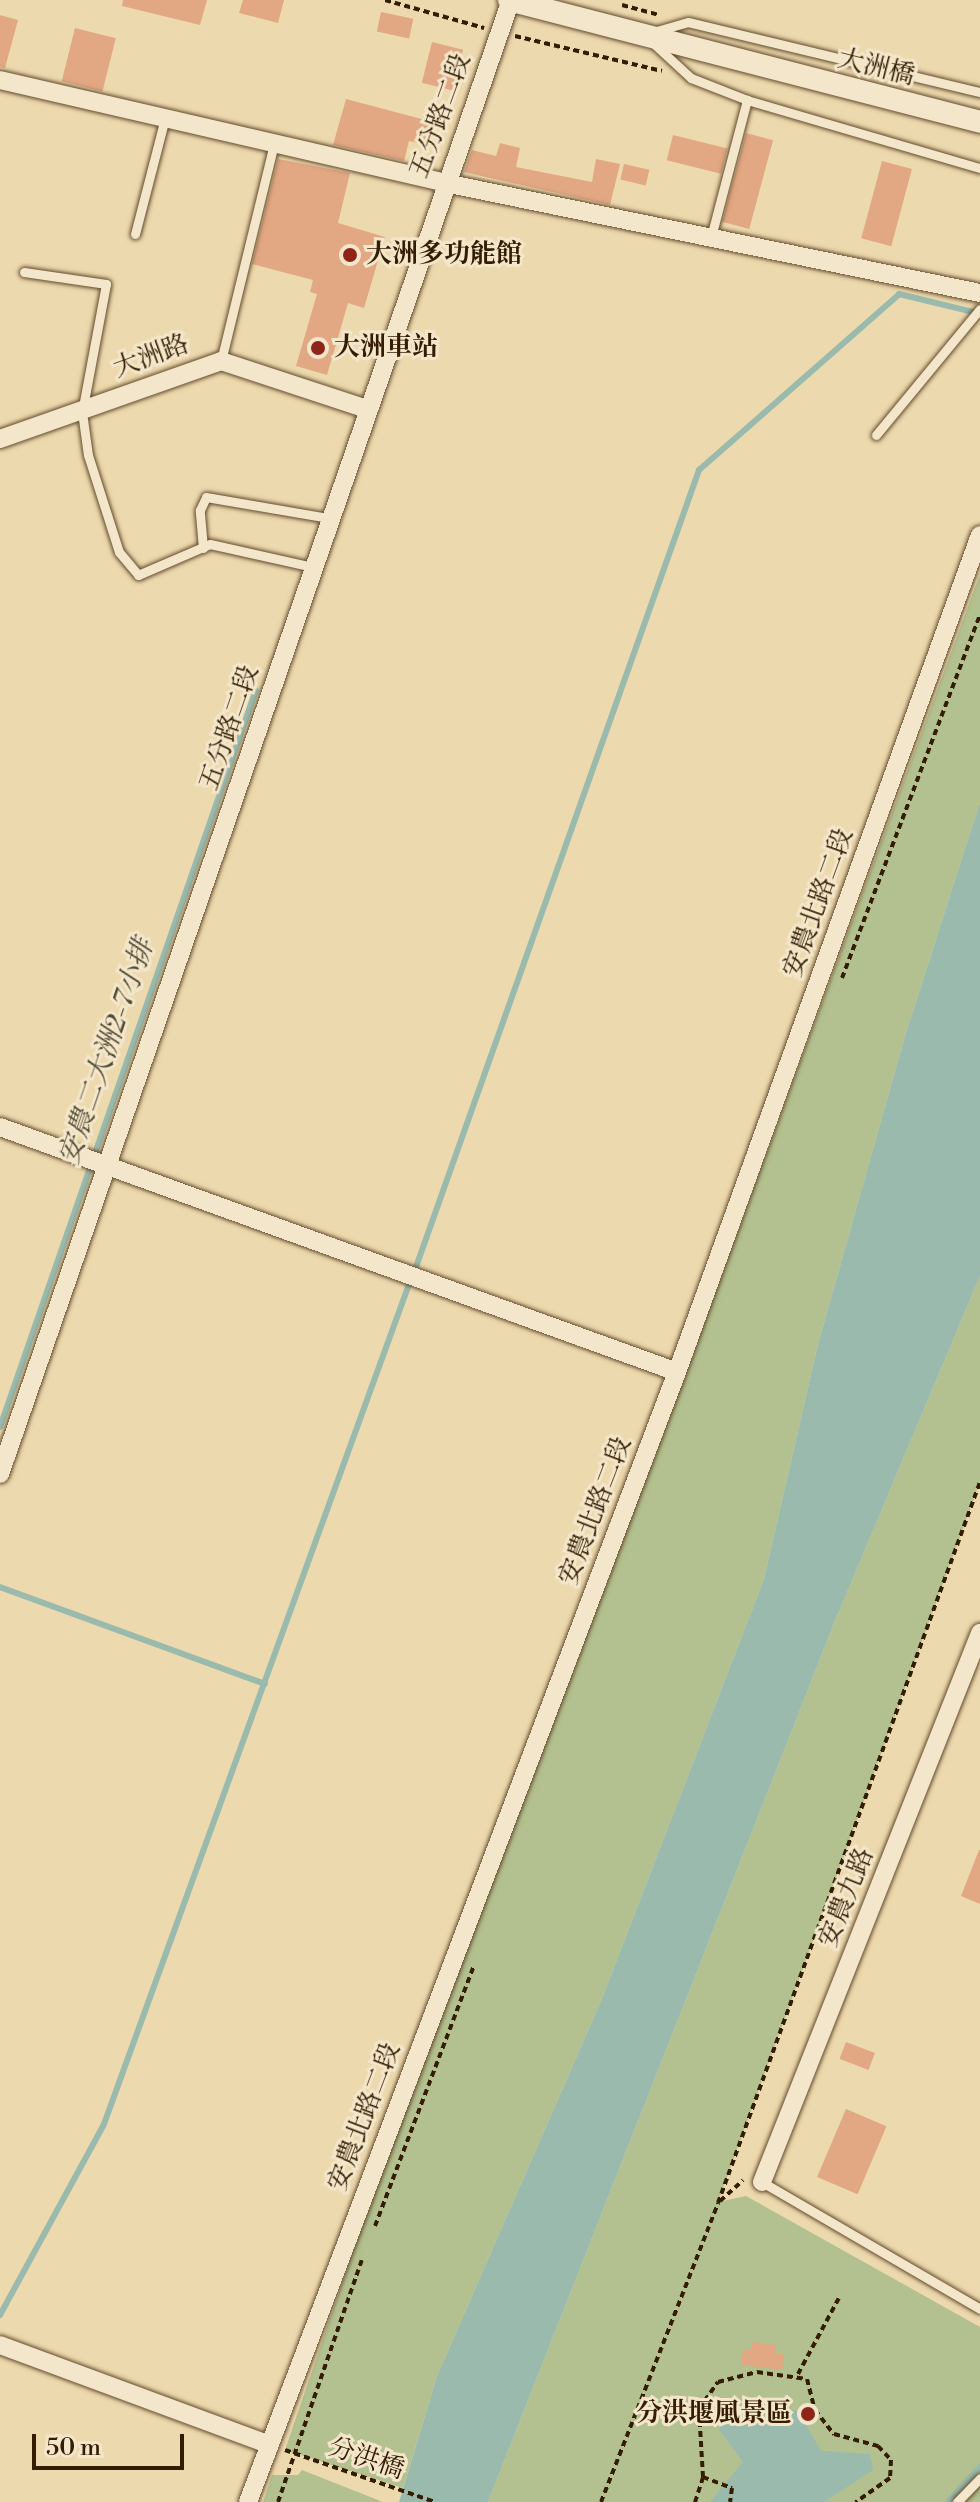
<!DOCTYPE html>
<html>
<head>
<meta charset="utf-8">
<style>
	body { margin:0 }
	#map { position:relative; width:980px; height:2502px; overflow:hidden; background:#edd9ae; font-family:"Libre Bodoni","Noto Serif TC",serif }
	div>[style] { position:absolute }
	.green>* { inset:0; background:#b3c08f }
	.water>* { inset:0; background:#99baad }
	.stream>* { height:6px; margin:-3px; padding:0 3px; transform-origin:3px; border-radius:3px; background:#99baad }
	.building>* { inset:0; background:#e2a783; transform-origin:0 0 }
	.path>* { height:4px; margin-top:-2px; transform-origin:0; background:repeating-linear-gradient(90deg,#331c00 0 6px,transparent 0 10px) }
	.roads { filter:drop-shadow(0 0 2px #624b2c) drop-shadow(0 0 2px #624b2c) }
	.service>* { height:9px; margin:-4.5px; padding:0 4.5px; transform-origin:4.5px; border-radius:4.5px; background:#f3e6ca }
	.minor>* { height:18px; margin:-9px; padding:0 9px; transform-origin:9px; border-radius:9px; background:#f3e6ca }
	.tertiary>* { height:22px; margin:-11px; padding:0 11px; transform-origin:11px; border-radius:11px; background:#f3e6ca }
	.path-bridge>* { height:4px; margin-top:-2px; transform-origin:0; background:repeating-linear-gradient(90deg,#331c00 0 6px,transparent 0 10px) }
	.dots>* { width:22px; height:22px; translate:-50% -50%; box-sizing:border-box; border:4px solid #f3e6ca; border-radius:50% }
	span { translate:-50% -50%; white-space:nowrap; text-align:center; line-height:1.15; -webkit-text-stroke:6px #f3e6ca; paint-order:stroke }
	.street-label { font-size:26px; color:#331c00 }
	.poi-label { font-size:26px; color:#331c00; font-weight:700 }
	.left { translate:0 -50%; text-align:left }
	.right { translate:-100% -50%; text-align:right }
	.water-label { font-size:28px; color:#524b34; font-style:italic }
	.scale { position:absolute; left:32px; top:2434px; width:152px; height:36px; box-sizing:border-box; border:4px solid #331c00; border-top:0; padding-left:10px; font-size:24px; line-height:28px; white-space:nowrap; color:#331c00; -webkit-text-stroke:6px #f3e6ca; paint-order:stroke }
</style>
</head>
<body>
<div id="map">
	<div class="green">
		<div style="clip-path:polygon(980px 574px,980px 802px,905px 1036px,818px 1344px,764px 1579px,601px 2001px,437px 2376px,403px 2488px,285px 2450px,362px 2225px,685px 1375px)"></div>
		<div style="clip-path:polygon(980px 1276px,980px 1482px,718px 2202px,746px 2196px,980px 2327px,980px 2502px,488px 2502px,835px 1621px)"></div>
		<div style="clip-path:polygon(302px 2470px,383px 2502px,263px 2502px,272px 2475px,298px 2475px)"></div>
	</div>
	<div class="water">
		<div style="clip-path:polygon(980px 802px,980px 1276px,835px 1621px,488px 2502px,399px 2502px,437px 2376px,601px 2001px,764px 1579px,818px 1344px,905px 1036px)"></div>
		<div style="clip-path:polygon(729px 2405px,798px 2411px,821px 2451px,870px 2454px,873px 2470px,824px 2502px,710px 2502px,743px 2462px,720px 2431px,718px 2414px)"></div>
	</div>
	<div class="stream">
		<div style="left:416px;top:1267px;width:846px;rotate:-70.45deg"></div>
		<div style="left:699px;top:470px;width:266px;rotate:-41.3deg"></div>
		<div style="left:899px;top:294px;width:80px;rotate:13.7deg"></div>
		<div style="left:0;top:1427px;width:780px;rotate:-70.85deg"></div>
		<div style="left:0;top:1587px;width:282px;rotate:20.1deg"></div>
		<div style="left:0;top:2315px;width:217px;rotate:-61.4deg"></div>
		<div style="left:104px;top:2124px;width:894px;rotate:-70.04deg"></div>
		<div style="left:948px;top:2502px;width:47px;rotate:-47.6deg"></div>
	</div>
	<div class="building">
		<div style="clip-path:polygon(123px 0,207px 0,200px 25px,122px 6px)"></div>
		<div style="clip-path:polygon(243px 0,284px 0,278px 23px,239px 13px)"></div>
		<div style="left:381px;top:12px;width:33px;height:20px;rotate:12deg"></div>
		<div style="clip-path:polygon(0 15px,18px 20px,5px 68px,0 67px)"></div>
		<div style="left:75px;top:28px;width:42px;height:55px;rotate:14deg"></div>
		<div style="left:432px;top:42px;width:32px;height:42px;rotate:14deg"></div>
		<div style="clip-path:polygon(346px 99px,433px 122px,428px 145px,409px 141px,404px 161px,333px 145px)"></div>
		<div style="left:746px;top:133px;width:28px;height:92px;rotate:15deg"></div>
		<div style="left:673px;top:135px;width:56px;height:26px;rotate:14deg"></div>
		<div style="clip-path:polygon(500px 143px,520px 148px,516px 167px,592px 182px,596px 159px,620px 164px,610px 205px,464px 172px,472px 150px,496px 156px)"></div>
		<div style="clip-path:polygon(278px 159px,350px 173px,338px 223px,385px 237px,364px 308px,348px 303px,327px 375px,296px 366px,317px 294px,310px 292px,313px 280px,252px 264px)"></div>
		<div style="left:882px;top:161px;width:31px;height:80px;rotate:15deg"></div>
		<div style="left:624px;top:164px;width:26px;height:16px;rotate:13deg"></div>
		<div style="clip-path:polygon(979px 1850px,980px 1850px,980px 1904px,961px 1896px)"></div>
		<div style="left:846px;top:2042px;width:31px;height:18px;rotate:21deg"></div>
		<div style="left:846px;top:2109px;width:44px;height:74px;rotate:23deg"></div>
		<div style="clip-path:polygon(752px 2342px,776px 2345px,775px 2353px,784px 2354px,782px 2370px,741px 2365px,743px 2349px,751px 2350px)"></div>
	</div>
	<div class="path">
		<div style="left:385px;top:0;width:103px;rotate:15.8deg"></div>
		<div style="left:622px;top:5px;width:39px;rotate:15deg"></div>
		<div style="left:515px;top:36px;width:151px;rotate:13.4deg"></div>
		<div style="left:842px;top:978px;width:389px;rotate:-69.2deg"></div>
		<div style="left:720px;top:2201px;width:31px;rotate:-42deg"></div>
		<div style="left:375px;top:2226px;width:279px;rotate:-69.2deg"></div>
		<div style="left:798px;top:2374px;width:86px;rotate:-61.7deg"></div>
		<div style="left:703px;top:2477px;width:31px;rotate:21deg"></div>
		<div style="left:732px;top:2488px;width:14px;rotate:98deg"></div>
		<div style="left:278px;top:2502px;width:256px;rotate:-70.9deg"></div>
		<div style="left:601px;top:2502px;width:321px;rotate:-68.6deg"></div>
		<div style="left:718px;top:2203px;width:767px;rotate:-70.03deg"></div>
		<div style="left:695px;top:2502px;width:26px;rotate:-72deg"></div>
		<div style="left:703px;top:2477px;width:68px;rotate:-93.4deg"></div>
		<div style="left:699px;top:2409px;width:33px;rotate:-55deg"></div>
		<div style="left:718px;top:2382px;width:40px;rotate:-14.4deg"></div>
		<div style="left:757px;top:2372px;width:50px;rotate:8deg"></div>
		<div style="left:807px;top:2379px;width:32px;rotate:76deg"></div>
		<div style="left:815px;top:2410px;width:31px;rotate:52deg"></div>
		<div style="left:834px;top:2434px;width:46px;rotate:15.3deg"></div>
		<div style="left:878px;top:2446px;width:19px;rotate:47deg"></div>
		<div style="left:891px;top:2460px;width:18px;rotate:93deg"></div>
		<div style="left:890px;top:2478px;width:42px;rotate:144.8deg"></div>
	</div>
	<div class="roads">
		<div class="service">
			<div style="left:653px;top:32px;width:36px;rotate:-16deg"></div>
			<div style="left:688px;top:22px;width:300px;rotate:13.5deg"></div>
			<div style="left:653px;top:43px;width:52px;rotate:42.6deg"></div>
			<div style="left:691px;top:78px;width:60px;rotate:21.4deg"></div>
			<div style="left:747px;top:100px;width:243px;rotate:16.3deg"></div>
			<div style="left:135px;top:234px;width:120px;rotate:-75.5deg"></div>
			<div style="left:711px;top:237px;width:142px;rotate:-75.3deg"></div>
			<div style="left:24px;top:272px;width:83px;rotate:8.3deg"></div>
			<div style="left:106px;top:284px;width:130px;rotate:100.6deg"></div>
			<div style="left:82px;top:412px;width:43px;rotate:82.1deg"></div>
			<div style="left:88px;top:455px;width:102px;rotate:72.3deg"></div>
			<div style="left:119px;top:552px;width:30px;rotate:50deg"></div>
			<div style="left:138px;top:575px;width:78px;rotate:-23.3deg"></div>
			<div style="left:210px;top:544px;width:106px;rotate:12.6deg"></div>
			<div style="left:221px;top:361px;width:224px;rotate:-76.3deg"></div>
			<div style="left:876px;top:435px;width:163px;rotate:-50.5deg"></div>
			<div style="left:203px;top:548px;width:38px;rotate:-95deg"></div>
			<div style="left:200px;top:510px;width:14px;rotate:-65deg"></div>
			<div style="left:206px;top:497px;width:125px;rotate:9.7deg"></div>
			<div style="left:762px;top:2182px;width:252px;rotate:30.2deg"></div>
			<div style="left:957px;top:2502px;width:33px;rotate:-46deg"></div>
		</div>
		<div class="minor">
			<div style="left:0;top:80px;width:457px;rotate:13deg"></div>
			<div style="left:445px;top:183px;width:546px;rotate:11.62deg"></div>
			<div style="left:0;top:439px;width:234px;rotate:-19.4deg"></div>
			<div style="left:221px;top:361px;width:154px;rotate:18.2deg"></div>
			<div style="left:0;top:1127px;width:720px;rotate:19.89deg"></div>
			<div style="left:0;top:1474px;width:1560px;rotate:-70.88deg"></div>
			<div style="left:762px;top:2182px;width:591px;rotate:-68.34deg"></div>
			<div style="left:0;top:2345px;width:286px;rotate:20.3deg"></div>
			<div style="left:248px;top:2502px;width:1209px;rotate:-69.21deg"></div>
			<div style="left:677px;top:1372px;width:890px;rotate:-70.1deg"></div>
		</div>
		<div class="tertiary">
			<div style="left:509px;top:0;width:487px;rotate:14.5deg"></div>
		</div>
	</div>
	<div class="path-bridge">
		<div style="left:285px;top:2450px;width:159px;rotate:19.1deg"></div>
	</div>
	<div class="dots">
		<div style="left:350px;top:255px;background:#8f2418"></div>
		<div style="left:318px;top:348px;background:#8f2418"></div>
		<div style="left:808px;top:2414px;background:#8f2418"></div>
	</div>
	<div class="street-label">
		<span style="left:876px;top:68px;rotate:14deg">大洲橋</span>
		<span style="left:441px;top:116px;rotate:-70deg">五分路二段</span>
		<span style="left:151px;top:357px;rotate:-20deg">大洲路</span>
		<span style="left:230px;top:728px;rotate:-71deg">五分路二段</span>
		<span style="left:819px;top:903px;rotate:-70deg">安農北路二段</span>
		<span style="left:596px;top:1511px;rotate:-69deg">安農北路二段</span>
		<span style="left:847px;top:1898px;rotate:-68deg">安農九路</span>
		<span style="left:365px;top:2117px;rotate:-69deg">安農北路二段</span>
		<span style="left:366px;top:2459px;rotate:19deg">分洪橋</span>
	</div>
	<div class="poi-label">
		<span class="left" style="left:366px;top:255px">大洲多功能館</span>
		<span class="left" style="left:334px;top:348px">大洲車站</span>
		<span class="right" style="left:792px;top:2414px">分洪堰風景區</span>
	</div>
	<div class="water-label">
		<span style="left:107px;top:1052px;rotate:-71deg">安農二大洲2-7小排</span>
	</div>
	<div class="scale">50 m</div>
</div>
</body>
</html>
